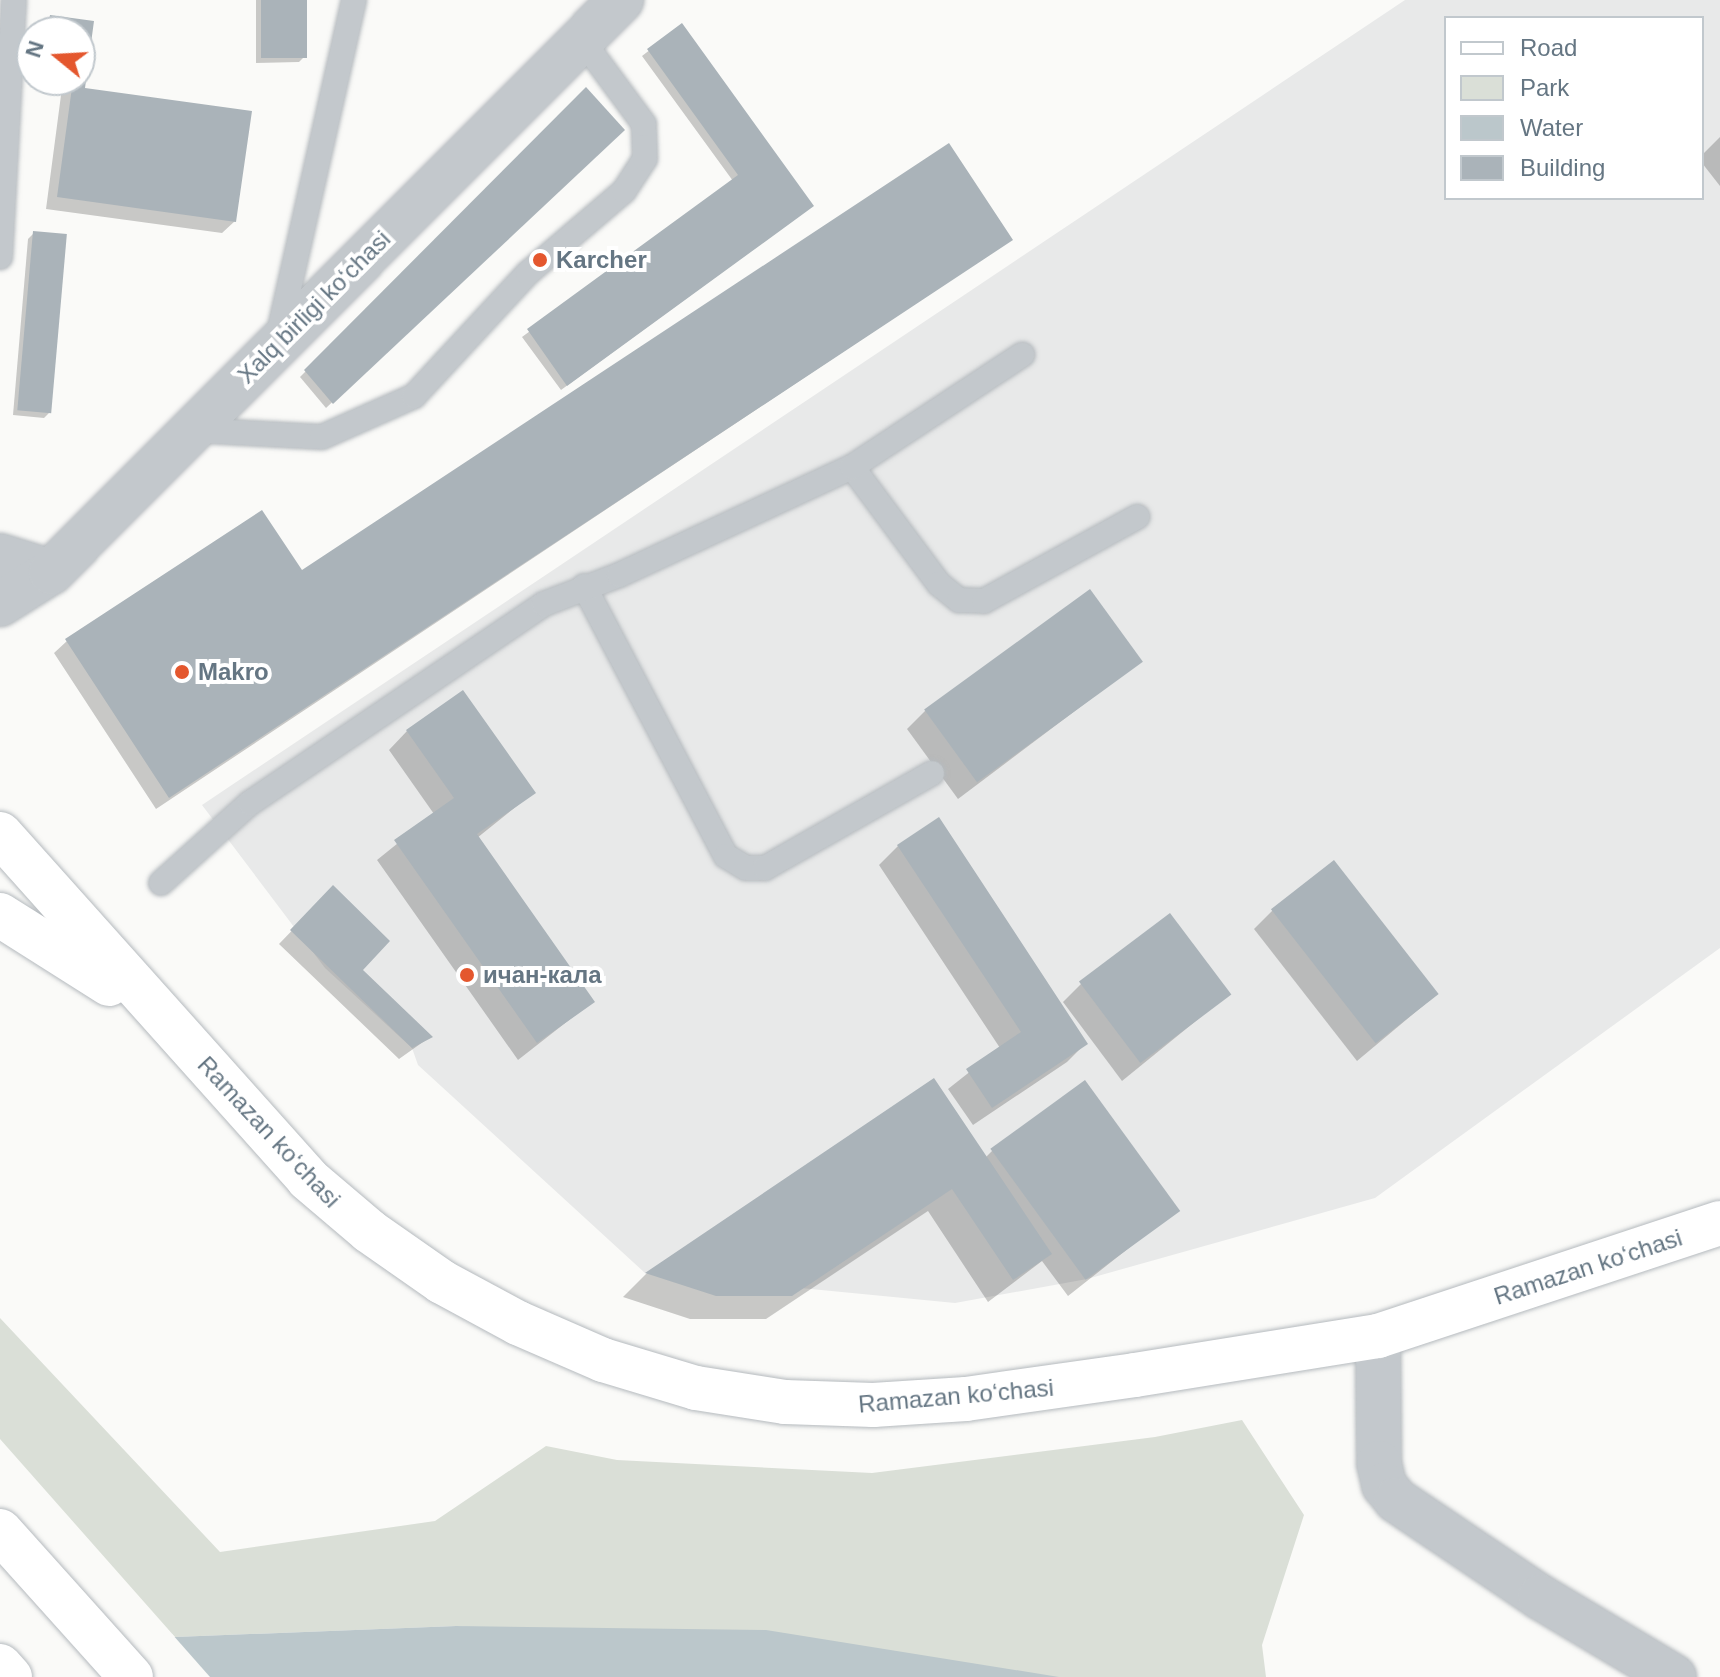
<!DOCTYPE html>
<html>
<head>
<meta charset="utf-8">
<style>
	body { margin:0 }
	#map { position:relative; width:1720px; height:1677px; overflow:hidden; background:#fafaf8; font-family:Helvetica,sans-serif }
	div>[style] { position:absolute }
	.built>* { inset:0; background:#e8e9e9 }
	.green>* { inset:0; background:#dadfd7 }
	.water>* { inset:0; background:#bbc7cb }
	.pier>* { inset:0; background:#fafaf8 }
	.shadow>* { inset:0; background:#0003 }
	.building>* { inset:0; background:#aab3b9; transform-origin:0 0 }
	.roads { filter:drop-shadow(0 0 2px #b5babe) drop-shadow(0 0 2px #b5babe) }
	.lane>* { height:24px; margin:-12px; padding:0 12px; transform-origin:12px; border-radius:12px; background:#c3c8cc }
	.street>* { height:44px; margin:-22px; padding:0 22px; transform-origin:22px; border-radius:22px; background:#c3c8cc }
	.primary>* { height:44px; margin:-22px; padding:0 22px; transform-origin:22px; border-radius:22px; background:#fff }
	.dots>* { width:22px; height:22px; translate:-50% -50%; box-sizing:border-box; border:4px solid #fff; border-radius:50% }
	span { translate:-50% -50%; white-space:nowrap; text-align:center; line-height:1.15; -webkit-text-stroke:8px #fff; paint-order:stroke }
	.poi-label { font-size:24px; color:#657683; font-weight:700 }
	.left { translate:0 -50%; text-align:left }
	.street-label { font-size:24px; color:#657683 }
	.legend { position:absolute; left:1444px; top:16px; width:260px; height:184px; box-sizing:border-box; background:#fff; border:2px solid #c1c8cd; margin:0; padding:10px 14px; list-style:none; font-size:24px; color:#657683 }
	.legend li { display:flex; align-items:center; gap:16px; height:40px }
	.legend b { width:40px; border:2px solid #c1c8cd }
	.north { position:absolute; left:16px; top:16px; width:80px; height:80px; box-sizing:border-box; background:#fff; border:2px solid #c1c8cd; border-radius:50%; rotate:288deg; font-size:22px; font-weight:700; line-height:32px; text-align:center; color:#657683 }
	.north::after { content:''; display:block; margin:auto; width:28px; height:36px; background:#e4572e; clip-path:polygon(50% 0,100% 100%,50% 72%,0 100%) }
</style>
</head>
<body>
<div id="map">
	<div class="built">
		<div style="clip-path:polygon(evenodd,1405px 0,1720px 0,1720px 948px,1375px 1198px,1087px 1279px,955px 1303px,645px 1273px,418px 1065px,412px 1048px,325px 968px,202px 805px,1405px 0,1446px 18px,1702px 18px,1702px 198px,1446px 198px,1446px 18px)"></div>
	</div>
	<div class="green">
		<div style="clip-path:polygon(0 1318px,220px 1552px,435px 1521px,546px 1446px,617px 1460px,872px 1473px,1155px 1437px,1242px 1420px,1304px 1515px,1262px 1645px,1266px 1677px,1054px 1677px,456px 1626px,175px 1637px,0 1439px)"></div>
	</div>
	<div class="water">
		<div style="clip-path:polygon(456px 1626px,766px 1630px,1059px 1677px,0 1677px,175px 1637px)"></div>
	</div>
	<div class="pier">
		<div style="clip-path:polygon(172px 1634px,210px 1677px,0 1677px,0 1661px)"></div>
	</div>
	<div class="shadow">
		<div style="clip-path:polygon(256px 0,305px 0,305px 56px,299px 62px,256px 63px)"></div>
		<div style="clip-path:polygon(51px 17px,92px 23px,83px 90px,235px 221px,222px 233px,46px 209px,63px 80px,80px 80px,80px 32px,38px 32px)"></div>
		<div style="clip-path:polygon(681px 26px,806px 211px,561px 390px,522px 337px,733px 181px,642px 56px)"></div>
		<div style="clip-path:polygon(586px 90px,622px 130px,326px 408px,300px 377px)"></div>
		<div style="clip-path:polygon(1720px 137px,1720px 186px,1702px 163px,1702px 155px)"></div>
		<div style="clip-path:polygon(34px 233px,50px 412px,44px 418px,13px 415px,28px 239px)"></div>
		<div style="clip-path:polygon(1011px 240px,156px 809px,54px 653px,67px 641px,301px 573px)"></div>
		<div style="clip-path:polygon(1140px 662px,958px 799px,907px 729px,926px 710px)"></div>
		<div style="clip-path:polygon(407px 731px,533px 793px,477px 838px,592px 1002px,518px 1060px,377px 860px,434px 814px,389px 750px)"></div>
		<div style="clip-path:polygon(898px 846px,1086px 1043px,1067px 1062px,973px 1125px,948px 1089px,1000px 1048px,879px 865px)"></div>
		<div style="clip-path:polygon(333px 888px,360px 970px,430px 1037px,399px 1059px,279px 944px)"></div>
		<div style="clip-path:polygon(1273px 910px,1437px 994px,1357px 1061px,1254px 929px)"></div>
		<div style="clip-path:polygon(1081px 984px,1229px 994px,1122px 1081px,1063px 1002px)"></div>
		<div style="clip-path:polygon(934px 1081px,985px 1158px,993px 1150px,1177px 1210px,1068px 1296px,1042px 1261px,988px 1302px,928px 1211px,766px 1319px,690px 1319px,623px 1297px,646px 1274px)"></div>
	</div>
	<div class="building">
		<div style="left:261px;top:0;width:46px;height:58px"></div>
		<div style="clip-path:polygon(50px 15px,94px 21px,85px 88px,252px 111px,236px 222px,57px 197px,73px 80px,80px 80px,80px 32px,47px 32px)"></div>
		<div style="clip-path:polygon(682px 23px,814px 206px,567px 386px,527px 329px,738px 175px,647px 49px)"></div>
		<div style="clip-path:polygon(586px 87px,625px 130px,333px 404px,304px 370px)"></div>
		<div style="clip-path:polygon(949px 143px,1013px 240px,169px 798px,65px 639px,262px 510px,302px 570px)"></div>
		<div style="left:33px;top:231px;width:34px;height:180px;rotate:5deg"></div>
		<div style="left:1090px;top:589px;width:90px;height:205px;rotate:54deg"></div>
		<div style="clip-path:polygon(463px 690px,536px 793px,477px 834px,595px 1002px,537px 1043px,394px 840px,454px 798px,406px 730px)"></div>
		<div style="clip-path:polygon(939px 817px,1088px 1044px,992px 1108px,966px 1069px,1021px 1032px,897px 845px)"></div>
		<div style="left:1334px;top:860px;width:170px;height:80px;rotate:52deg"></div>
		<div style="clip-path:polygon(333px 885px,390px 941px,363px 970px,433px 1037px,412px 1048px,290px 930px)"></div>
		<div style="left:1170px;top:913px;width:102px;height:114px;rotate:53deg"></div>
		<div style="clip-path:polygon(934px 1078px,1052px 1254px,1013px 1280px,952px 1189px,792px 1296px,716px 1296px,645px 1273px)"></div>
		<div style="left:1085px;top:1080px;width:162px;height:117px;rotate:54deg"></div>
	</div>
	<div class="roads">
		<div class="lane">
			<div style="left:0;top:257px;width:257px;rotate:-86.9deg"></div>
			<div style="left:278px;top:337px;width:345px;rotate:-77.3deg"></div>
			<div style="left:191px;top:430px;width:131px;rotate:3.1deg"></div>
			<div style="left:322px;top:437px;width:101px;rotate:-24deg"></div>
			<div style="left:414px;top:396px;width:168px;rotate:-47.2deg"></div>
			<div style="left:528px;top:273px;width:126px;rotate:-40.5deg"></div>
			<div style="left:624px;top:191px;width:38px;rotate:-57deg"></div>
			<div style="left:645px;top:159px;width:35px;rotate:-92deg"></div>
			<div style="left:644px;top:124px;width:104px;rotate:-126.4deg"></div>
			<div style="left:852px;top:467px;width:146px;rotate:53.4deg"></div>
			<div style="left:939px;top:584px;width:26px;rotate:39deg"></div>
			<div style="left:959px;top:600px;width:25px;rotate:2deg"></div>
			<div style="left:984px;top:601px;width:175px;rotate:-28.8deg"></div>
			<div style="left:584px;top:586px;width:305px;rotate:62.3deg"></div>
			<div style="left:726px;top:856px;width:23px;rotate:31deg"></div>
			<div style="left:746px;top:868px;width:19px"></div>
			<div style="left:765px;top:868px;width:192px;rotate:-29.6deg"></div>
			<div style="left:161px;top:883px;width:120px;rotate:-42deg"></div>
			<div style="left:250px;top:803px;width:355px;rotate:-34.1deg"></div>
			<div style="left:544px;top:604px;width:80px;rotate:-21.1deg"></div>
			<div style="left:619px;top:575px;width:257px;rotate:-24.9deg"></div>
			<div style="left:852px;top:467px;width:204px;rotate:-33.4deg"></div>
		</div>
		<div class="street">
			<div style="left:0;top:556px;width:53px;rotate:17.4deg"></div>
			<div style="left:0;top:604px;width:60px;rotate:-32.1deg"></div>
			<div style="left:51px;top:572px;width:808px;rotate:-45.1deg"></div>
			<div style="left:1378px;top:1336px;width:127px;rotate:89.5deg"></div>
			<div style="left:1379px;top:1463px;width:23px;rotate:77deg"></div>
			<div style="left:1384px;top:1485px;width:19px;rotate:51deg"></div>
			<div style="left:1396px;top:1500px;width:174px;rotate:34deg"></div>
			<div style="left:1540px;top:1597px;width:156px;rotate:30.8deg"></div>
		</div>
		<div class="primary">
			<div style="left:0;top:834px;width:462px;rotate:48.2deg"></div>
			<div style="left:308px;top:1179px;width:80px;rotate:40.4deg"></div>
			<div style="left:369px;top:1231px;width:89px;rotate:34.9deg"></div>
			<div style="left:442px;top:1282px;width:86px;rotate:28.3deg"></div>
			<div style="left:518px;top:1323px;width:93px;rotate:23.5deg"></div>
			<div style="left:603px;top:1360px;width:97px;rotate:16.8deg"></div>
			<div style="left:696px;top:1388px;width:90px;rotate:8.9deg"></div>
			<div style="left:785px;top:1402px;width:88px;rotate:2deg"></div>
			<div style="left:873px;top:1405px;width:93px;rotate:-3.7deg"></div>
			<div style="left:966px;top:1399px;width:171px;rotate:-8.1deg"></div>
			<div style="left:1135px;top:1375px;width:246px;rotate:-9.1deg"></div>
			<div style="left:1378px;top:1336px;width:360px;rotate:-18.3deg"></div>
			<div style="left:0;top:915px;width:129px;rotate:32.3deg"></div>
			<div style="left:0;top:1531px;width:196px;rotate:48.1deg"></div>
			<div style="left:0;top:1666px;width:15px;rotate:48deg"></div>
		</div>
	</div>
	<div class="dots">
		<div style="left:540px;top:260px;background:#e4572e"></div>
		<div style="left:182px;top:672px;background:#e4572e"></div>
		<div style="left:467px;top:975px;background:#e4572e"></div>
	</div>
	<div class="poi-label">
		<span class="left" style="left:556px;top:260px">Karcher</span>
		<span class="left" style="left:198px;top:672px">Makro</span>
		<span class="left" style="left:483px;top:975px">ичан-кала</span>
	</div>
	<div class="street-label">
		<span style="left:314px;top:307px;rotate:-45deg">Xalq birligi ko‘chasi</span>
		<span style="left:269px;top:1132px;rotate:47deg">Ramazan ko‘chasi</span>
		<span style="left:1588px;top:1267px;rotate:-18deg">Ramazan ko‘chasi</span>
		<span style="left:956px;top:1396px;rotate:-5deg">Ramazan ko‘chasi</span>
	</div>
	<ul class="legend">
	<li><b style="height:10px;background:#fff"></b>Road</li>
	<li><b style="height:22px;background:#dadfd7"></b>Park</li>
	<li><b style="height:22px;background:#bbc7cb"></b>Water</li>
	<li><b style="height:22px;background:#aab3b9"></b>Building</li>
	</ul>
	<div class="north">N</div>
</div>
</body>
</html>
